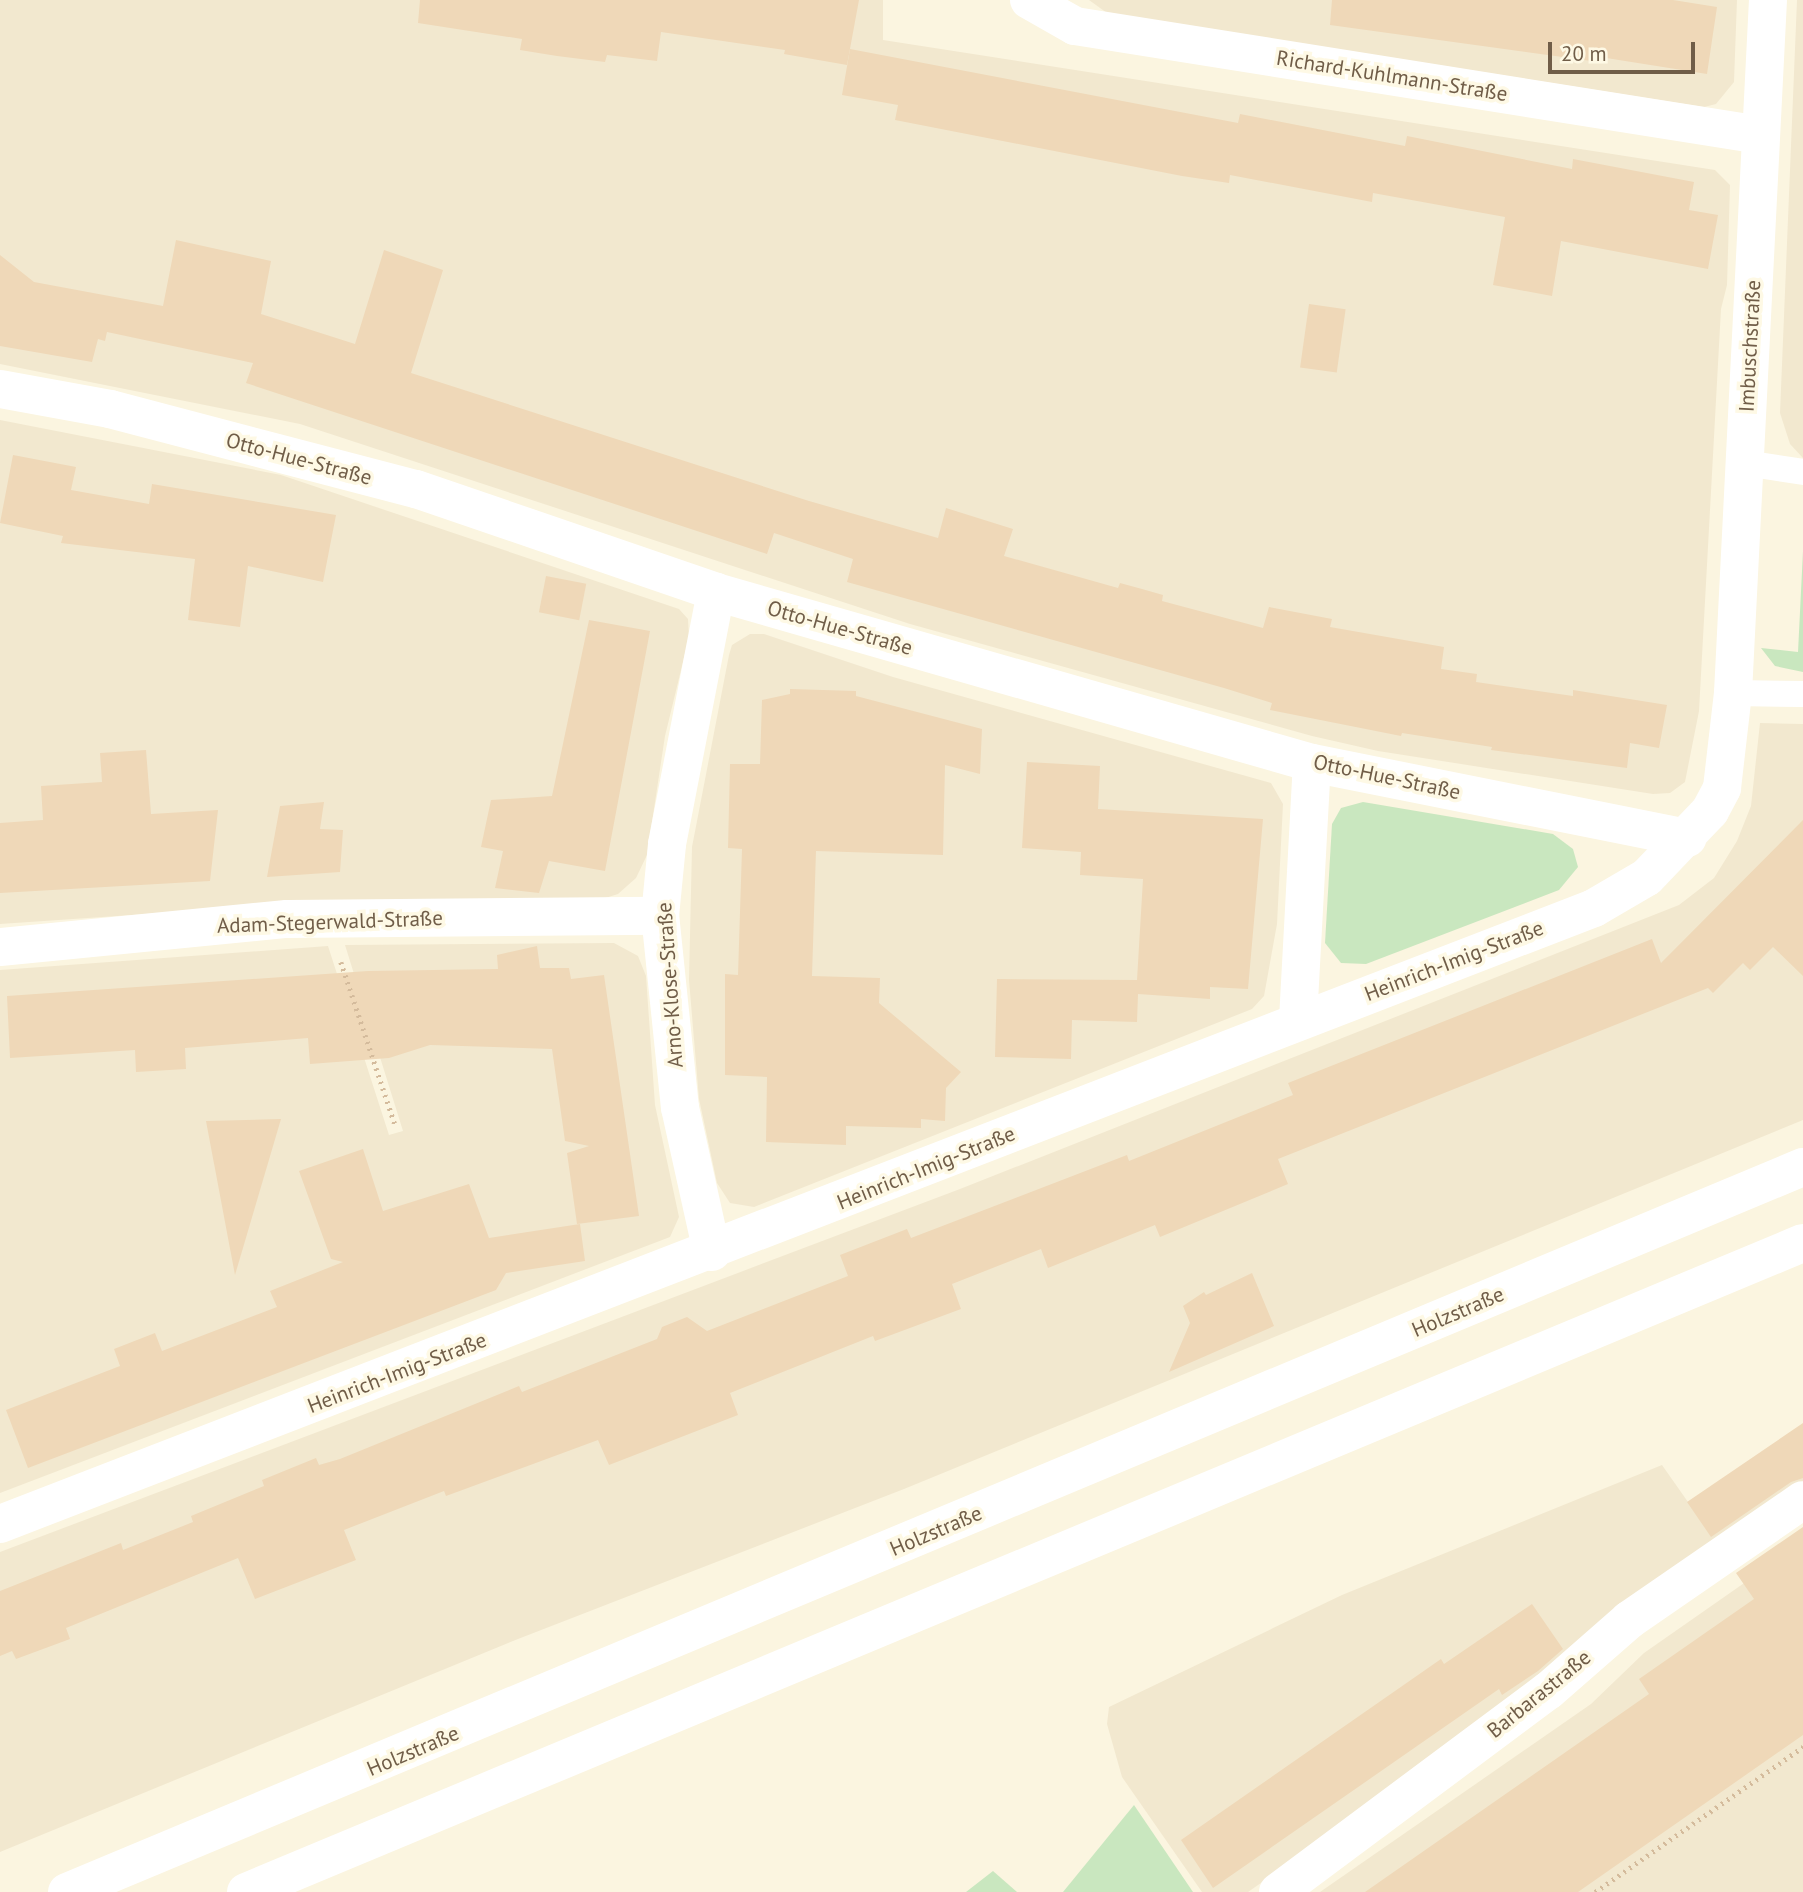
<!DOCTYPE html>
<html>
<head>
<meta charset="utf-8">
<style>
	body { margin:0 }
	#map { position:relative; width:1803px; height:1892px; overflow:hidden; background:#fbf5e0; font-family:"PT Sans",sans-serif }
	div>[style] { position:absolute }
	.residential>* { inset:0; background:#f2e8cf }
	.green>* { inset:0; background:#c9e7bf }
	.building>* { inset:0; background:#efd8b8; transform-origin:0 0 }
	.path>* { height:4.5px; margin-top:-2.25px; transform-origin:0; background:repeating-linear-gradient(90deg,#d4bb9c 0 2px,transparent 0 7px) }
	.lane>* { height:26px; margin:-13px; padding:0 13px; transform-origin:13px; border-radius:13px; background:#fff }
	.street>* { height:38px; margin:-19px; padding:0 19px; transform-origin:19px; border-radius:19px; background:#fff }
	.secondary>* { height:38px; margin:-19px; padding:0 19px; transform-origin:19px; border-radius:19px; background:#fff }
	span { translate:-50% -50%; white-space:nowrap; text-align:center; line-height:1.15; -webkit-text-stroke:7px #fef9e5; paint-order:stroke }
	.street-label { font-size:21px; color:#705d48 }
	.scale { position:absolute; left:1548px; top:42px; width:147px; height:32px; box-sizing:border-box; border:4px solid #705d48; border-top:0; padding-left:9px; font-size:21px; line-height:24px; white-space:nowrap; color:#705d48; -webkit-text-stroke:5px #fef9e5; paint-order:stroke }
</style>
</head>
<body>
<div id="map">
	<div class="residential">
		<div style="clip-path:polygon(0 0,883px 0,883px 40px,1715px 170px,1730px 185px,1727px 285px,1721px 309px,1699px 711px,1685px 782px,1670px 793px,1653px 794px,1378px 751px,1312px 736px,910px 624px,300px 424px,0 364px)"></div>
		<div style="clip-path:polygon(1089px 0,1737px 0,1734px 82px,1716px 104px,1704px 107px,1107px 13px)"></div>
		<div style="clip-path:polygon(1797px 0,1803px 0,1803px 458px,1790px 444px,1780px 413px)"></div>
		<div style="clip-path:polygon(0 420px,281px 475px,679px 609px,688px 619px,689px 637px,665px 736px,647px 855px,636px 878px,618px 894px,599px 900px,306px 903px,0 924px)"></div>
		<div style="clip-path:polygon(750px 634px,764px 634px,893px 677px,1271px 783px,1283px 804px,1277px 924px,1264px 996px,1252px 1009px,754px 1207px,730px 1203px,717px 1183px,699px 1099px,689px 980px,692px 847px,729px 655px,732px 645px)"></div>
		<div style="clip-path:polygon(1760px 723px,1803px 724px,1803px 1120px,904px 1489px,518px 1639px,0 1852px,0 1552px,960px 1189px,1679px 905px,1714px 878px,1737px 841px,1751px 806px)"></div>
		<div style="clip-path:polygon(614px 943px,638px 956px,646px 976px,655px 1105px,679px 1217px,670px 1237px,0 1493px,0 970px,328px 946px,389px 1135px,403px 1131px,345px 945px)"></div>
		<div style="clip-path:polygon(1803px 1427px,1803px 1492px,1563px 1672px,1248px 1892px,1202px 1892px,1122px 1777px,1107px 1724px,1109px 1707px,1342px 1595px,1662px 1465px,1688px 1502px)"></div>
		<div style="clip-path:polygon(1803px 1542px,1803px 1892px,1320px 1892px,1591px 1704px,1644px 1653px)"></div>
	</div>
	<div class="green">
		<div style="clip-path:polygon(1803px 551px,1803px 672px,1775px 666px,1761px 648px,1798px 652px)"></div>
		<div style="clip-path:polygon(1363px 802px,1553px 834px,1573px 849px,1578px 867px,1559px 890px,1366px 964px,1341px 963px,1325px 943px,1332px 824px,1341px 808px)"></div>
		<div style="clip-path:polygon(1134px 1805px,1193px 1892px,1063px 1892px)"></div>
		<div style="clip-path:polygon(993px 1871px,1017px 1892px,966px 1892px)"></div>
	</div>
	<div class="building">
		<div style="clip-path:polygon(420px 0,859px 0,847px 65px,784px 54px,785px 50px,661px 32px,657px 61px,607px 55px,605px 62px,557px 56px,520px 50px,522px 39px,418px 23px)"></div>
		<div style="clip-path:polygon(1332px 0,1673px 0,1717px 7px,1707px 74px,1600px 57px,1599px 62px,1330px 25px)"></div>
		<div style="clip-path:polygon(850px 49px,1238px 123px,1240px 114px,1405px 146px,1407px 136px,1572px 169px,1573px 159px,1694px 182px,1689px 210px,1718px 215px,1708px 269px,1561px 241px,1552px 296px,1493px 285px,1505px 217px,1373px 193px,1372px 202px,1230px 175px,1229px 183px,1182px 176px,895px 120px,898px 105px,842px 95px)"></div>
		<div style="clip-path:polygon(176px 240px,271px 261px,261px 314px,355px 344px,384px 250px,443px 270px,411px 373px,809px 501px,938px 538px,946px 508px,1013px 529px,1004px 556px,1118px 588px,1120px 583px,1142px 589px,1163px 595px,1162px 601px,1263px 628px,1269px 607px,1332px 619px,1330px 627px,1444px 647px,1441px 669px,1477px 674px,1476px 682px,1573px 696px,1573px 690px,1667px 705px,1659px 748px,1630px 743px,1627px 768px,1491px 750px,1492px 747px,1402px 733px,1401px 736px,1270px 710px,1272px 703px,1224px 688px,847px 582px,853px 559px,774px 533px,767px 554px,246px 383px,253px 363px,107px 332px,105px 341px,98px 339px,92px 362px,0 346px,0 255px,34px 282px,163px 306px)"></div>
		<div style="left:1309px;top:304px;width:37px;height:64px;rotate:8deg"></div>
		<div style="clip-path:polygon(13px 455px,76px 467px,71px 490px,149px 504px,152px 484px,336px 515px,323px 582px,248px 566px,240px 627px,188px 620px,195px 559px,61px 543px,63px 536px,0 523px)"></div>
		<div style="left:546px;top:576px;width:41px;height:37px;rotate:11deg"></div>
		<div style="clip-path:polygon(589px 620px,650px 631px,605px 871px,549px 861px,539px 893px,495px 888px,503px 851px,481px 847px,491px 800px,552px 796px)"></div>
		<div style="clip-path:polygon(790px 689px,856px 691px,856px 696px,982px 729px,980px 774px,945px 765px,943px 855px,816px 851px,812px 976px,880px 978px,879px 1003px,961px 1072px,946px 1088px,945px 1121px,921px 1119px,921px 1128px,846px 1126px,846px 1145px,766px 1142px,767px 1077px,725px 1075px,725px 974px,738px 975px,742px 849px,728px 848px,730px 764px,760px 764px,762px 700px,790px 694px)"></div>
		<div style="clip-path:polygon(146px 750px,151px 814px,218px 810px,210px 881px,0 893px,0 823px,43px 820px,41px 786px,102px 782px,100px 753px)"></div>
		<div style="clip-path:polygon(1027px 762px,1100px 766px,1098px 809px,1263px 819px,1248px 989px,1210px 987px,1210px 999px,1138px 994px,1137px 1022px,1072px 1020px,1071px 1059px,995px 1057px,997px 979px,1137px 980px,1143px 879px,1080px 875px,1081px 852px,1022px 848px)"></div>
		<div style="clip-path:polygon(324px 802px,320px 829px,343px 830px,340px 872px,267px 877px,280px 806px)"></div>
		<div style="clip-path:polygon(1803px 820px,1803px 976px,1773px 947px,1750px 970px,1743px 963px,1713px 993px,1708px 988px,1278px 1159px,1288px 1184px,1160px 1237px,1155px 1225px,1048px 1268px,1041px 1249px,952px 1284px,961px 1309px,875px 1341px,873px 1336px,730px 1393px,738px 1415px,609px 1465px,598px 1440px,446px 1496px,444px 1491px,344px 1530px,356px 1560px,255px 1599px,238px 1558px,66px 1628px,70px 1639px,16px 1659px,12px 1651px,0 1656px,0 1591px,121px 1543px,123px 1550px,193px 1522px,191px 1516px,264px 1486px,262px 1480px,316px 1458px,319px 1465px,340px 1459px,519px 1386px,522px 1392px,657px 1339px,662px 1327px,687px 1317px,707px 1331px,848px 1276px,840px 1255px,907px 1229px,911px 1238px,1127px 1155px,1129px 1161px,1293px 1095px,1288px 1083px,1652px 939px,1661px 963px)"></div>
		<div style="clip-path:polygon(537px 946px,540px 968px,569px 968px,571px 979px,604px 975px,639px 1216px,577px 1224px,567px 1153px,589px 1146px,565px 1141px,552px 1049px,430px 1045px,389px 1058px,310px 1064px,308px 1038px,185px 1048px,186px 1069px,136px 1072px,135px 1050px,10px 1058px,7px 996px,368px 971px,498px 969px,497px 955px)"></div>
		<div style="clip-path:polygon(281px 1119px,235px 1275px,206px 1121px)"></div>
		<div style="clip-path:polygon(363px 1149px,383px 1211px,469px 1184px,489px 1238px,580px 1224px,585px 1261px,506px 1273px,496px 1290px,28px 1468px,6px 1410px,120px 1366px,114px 1349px,155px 1333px,162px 1351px,277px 1307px,270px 1291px,343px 1262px,331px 1259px,299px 1171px)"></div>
		<div style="clip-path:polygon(1252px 1273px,1274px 1326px,1169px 1372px,1190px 1323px,1183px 1306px,1204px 1292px,1206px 1295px)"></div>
		<div style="clip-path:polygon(1803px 1423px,1803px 1478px,1791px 1482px,1711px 1537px,1687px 1502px)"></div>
		<div style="clip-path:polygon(1803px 1527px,1803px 1735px,1578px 1892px,1365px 1892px,1649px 1694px,1639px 1679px,1754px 1599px,1736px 1573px)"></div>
		<div style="clip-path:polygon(1532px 1604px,1563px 1649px,1538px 1671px,1502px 1695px,1499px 1689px,1213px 1888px,1181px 1840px,1441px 1659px,1444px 1664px)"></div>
	</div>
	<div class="path">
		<div style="left:341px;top:962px;width:171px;rotate:71.6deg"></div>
		<div style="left:1595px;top:1892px;width:254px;rotate:-34.9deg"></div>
	</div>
	<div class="lane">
		<div style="left:1745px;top:463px;width:59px;rotate:8.8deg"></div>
		<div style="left:1733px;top:693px;width:70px;rotate:0.8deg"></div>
	</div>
	<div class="street">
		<div style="left:1029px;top:0;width:53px;rotate:29.5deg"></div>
		<div style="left:1075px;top:26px;width:694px;rotate:9.04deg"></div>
		<div style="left:0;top:389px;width:112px;rotate:10.3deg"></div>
		<div style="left:110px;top:409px;width:316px;rotate:14.7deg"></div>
		<div style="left:416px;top:489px;width:317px;rotate:18.9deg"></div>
		<div style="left:716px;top:592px;width:620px;rotate:16.01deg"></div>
		<div style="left:1312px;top:763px;width:383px;rotate:11.3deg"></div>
		<div style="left:0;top:947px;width:288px;rotate:-5.6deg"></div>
		<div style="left:287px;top:919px;width:373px;rotate:-0.5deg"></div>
		<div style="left:1298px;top:1020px;width:257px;rotate:-86.9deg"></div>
		<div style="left:712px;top:1252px;width:148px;rotate:-102.5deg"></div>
		<div style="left:680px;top:1108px;width:193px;rotate:-95.9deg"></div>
		<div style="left:660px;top:916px;width:72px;rotate:-84.4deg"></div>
		<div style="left:667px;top:844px;width:257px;rotate:-79deg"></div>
		<div style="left:0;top:1524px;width:1709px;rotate:-21.13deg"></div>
		<div style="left:1594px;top:908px;width:61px;rotate:-30.3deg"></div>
		<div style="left:1647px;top:877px;width:91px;rotate:-46.3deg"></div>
		<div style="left:1710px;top:811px;width:26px;rotate:-62deg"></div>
		<div style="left:1722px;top:788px;width:96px;rotate:-83.4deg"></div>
		<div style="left:1733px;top:693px;width:694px;rotate:-87.11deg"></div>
		<div style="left:1278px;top:1892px;width:337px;rotate:-36.7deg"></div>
		<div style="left:1548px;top:1691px;width:108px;rotate:-41.2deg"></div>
		<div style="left:1629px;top:1620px;width:211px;rotate:-34.6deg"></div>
	</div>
	<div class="secondary">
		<div style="left:67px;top:1892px;width:1881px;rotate:-22.67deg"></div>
		<div style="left:246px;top:1892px;width:1687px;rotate:-22.63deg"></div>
	</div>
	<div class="street-label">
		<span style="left:1392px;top:76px;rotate:9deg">Richard-Kuhlmann-Straße</span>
		<span style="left:1750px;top:346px;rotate:-87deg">Imbuschstraße</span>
		<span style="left:299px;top:459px;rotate:15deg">Otto-Hue-Straße</span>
		<span style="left:840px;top:628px;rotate:16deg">Otto-Hue-Straße</span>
		<span style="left:1387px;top:777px;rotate:12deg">Otto-Hue-Straße</span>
		<span style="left:330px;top:922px;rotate:-2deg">Adam-Stegerwald-Straße</span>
		<span style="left:1454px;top:961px;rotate:-21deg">Heinrich-Imig-Straße</span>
		<span style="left:670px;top:985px;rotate:-94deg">Arno-Klose-Straße</span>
		<span style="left:926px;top:1168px;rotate:-22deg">Heinrich-Imig-Straße</span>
		<span style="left:1458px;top:1312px;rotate:-23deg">Holzstraße</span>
		<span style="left:397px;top:1373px;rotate:-21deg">Heinrich-Imig-Straße</span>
		<span style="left:936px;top:1531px;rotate:-23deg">Holzstraße</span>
		<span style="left:1539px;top:1694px;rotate:-39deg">Barbarastraße</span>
		<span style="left:413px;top:1751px;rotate:-23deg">Holzstraße</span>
	</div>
	<div class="scale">20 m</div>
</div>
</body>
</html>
